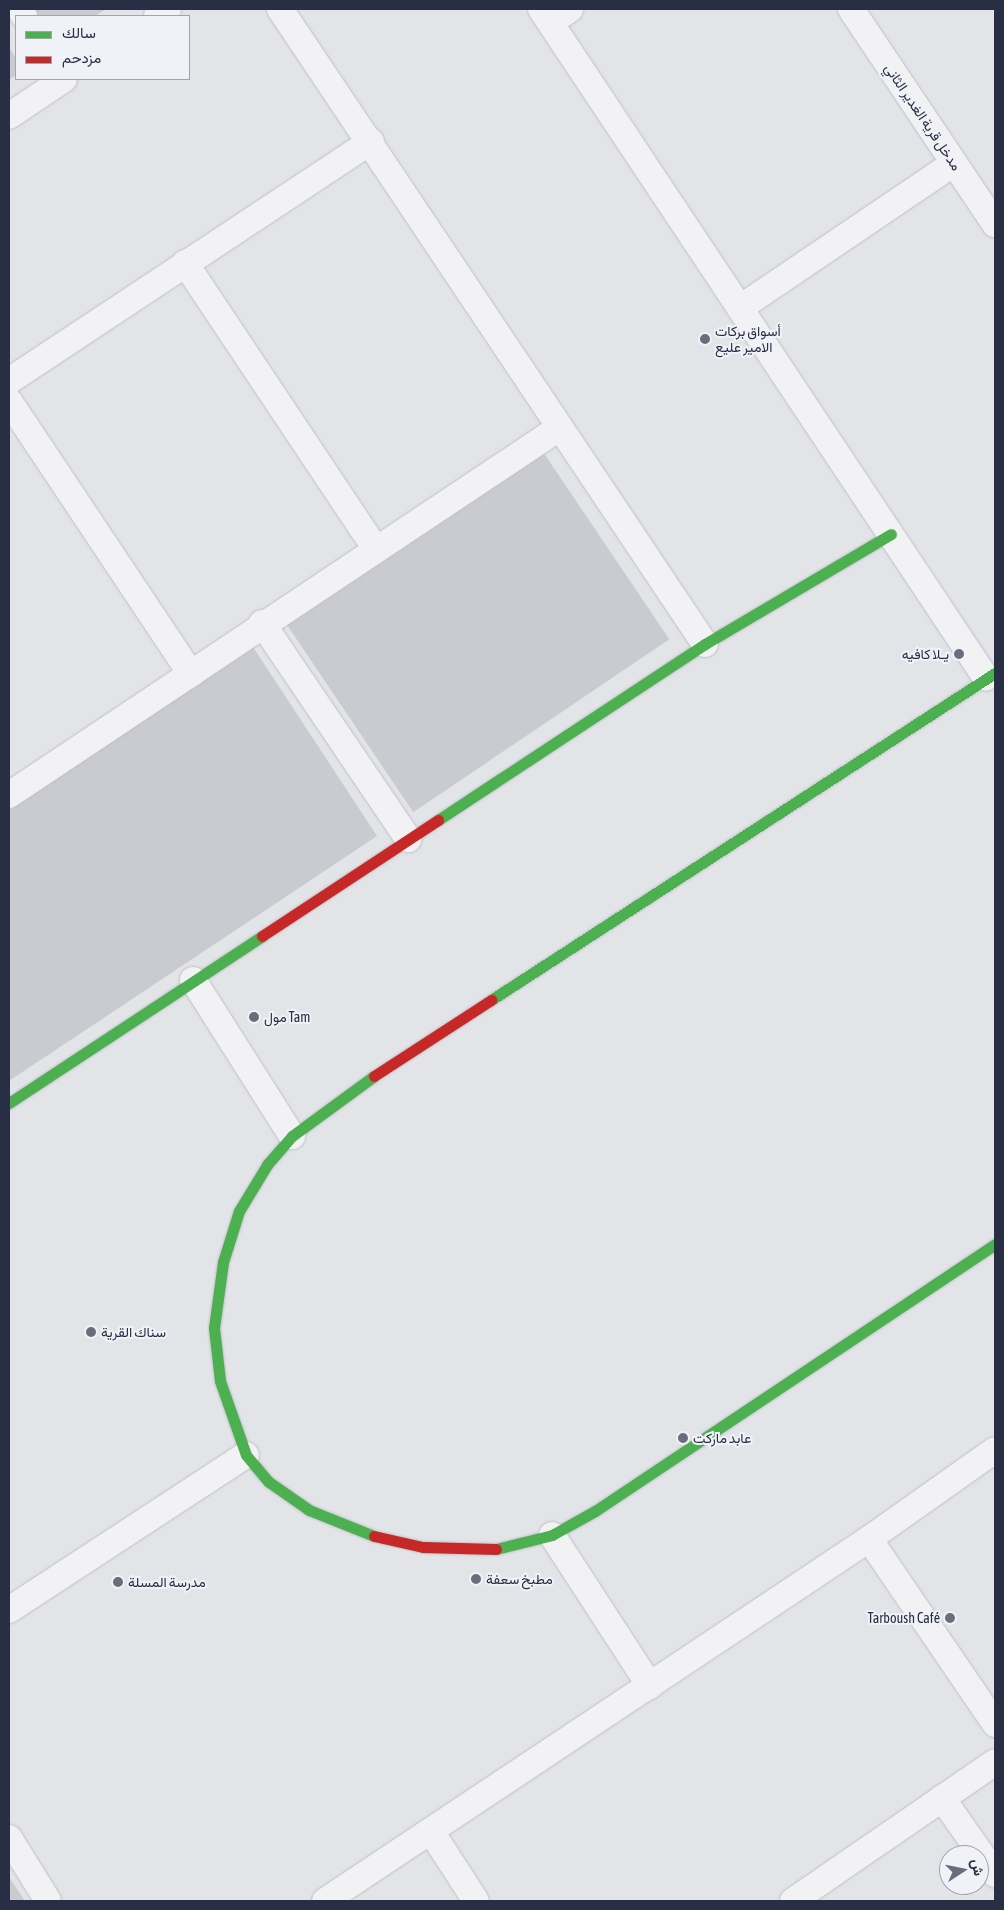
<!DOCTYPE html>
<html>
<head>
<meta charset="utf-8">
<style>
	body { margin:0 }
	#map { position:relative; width:1004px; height:1910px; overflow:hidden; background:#e2e4e8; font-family:"Asap Condensed",Vazirmatn,sans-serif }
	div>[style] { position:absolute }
	.building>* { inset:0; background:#c9cbd0; transform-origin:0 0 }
	.roads { filter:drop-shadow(0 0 1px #bfc1c6) drop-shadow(0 0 1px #bfc1c6) }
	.street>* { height:26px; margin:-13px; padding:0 13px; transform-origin:13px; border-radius:13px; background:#f2f2f4 }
	.fast>* { height:11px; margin:-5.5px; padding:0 5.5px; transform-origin:5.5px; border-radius:5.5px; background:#4caf50 }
	.jam>* { height:11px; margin:-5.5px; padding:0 5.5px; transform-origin:5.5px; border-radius:5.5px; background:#c62828 }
	.dots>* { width:14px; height:14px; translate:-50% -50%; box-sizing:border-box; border:2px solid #f0f2f7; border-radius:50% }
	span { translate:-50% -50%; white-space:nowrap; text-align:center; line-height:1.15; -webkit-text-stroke:4px #f0f2f7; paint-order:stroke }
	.street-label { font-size:14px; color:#282e43 }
	.poi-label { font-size:14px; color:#282e43 }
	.left { translate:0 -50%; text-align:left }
	.right { translate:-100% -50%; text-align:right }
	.frame { position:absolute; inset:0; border:10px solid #282e43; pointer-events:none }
	.legend { position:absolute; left:15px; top:15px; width:175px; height:65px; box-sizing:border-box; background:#f0f2f7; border:1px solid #a0a4af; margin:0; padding:6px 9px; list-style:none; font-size:15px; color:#282e43 }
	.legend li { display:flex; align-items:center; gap:10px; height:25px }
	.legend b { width:25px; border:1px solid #a0a4af }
	.north { position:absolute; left:939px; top:1845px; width:50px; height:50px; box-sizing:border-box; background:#f0f2f7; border:1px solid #a0a4af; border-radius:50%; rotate:79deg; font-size:14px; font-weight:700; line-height:20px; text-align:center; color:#282e43 }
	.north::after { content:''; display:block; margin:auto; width:18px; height:22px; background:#696e7d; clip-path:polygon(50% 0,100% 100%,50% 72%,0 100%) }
</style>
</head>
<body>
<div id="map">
	<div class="building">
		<div style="clip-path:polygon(33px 9px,106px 9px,95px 16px,38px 16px)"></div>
		<div style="clip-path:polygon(9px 47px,16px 58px,16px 75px,9px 80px)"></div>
		<div style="left:543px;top:452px;width:226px;height:309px;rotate:56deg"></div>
		<div style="clip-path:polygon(253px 647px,377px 836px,9px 1081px,9px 810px)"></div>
		<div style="clip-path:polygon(9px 1877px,25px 1901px,9px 1901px)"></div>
	</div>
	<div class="roads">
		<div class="street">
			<div style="left:20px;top:9px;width:8px;rotate:60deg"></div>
			<div style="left:280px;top:9px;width:764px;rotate:56.21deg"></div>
			<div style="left:541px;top:9px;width:803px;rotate:56.37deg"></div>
			<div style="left:851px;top:9px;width:259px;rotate:56.2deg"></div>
			<div style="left:157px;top:16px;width:13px;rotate:-32deg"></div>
			<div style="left:551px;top:22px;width:23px;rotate:-34deg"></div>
			<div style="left:9px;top:116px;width:66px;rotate:-33.9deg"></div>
			<div style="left:185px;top:263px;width:343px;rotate:56.3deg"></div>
			<div style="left:740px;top:308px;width:258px;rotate:-34.1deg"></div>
			<div style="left:9px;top:381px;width:434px;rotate:-33.5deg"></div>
			<div style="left:9px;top:401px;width:328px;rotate:56.3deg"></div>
			<div style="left:262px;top:623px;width:261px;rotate:55.9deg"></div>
			<div style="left:9px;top:795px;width:661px;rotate:-33.71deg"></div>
			<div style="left:193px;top:980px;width:185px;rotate:57.6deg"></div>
			<div style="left:552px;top:1535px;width:180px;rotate:57deg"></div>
			<div style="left:869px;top:1539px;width:224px;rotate:55.7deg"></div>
			<div style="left:9px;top:1610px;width:283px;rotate:-33.2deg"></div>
			<div style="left:942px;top:1798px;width:93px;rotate:55.1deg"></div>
			<div style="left:432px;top:1833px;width:81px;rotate:57.1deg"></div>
			<div style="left:9px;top:1838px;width:74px;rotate:58.2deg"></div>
			<div style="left:325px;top:1901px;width:653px;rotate:-33.64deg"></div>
			<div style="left:869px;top:1539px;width:154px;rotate:-35.2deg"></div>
			<div style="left:793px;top:1901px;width:245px;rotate:-34.5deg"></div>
		</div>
		<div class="fast">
			<div style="left:438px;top:820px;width:320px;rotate:-33.4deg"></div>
			<div style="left:705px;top:644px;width:216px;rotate:-30.6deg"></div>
			<div style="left:491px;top:1000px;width:601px;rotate:-32.98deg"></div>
			<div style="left:374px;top:1076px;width:102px;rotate:143.8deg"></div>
			<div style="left:292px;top:1136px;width:38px;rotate:131deg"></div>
			<div style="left:267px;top:1165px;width:54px;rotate:121.3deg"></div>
			<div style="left:239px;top:1211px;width:53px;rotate:107.4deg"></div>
			<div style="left:223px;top:1262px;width:67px;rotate:97.8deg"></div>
			<div style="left:214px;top:1328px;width:53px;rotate:83.5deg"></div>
			<div style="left:220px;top:1381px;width:78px;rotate:70.6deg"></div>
			<div style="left:246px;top:1455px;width:35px;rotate:50deg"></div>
			<div style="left:269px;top:1482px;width:49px;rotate:35deg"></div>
			<div style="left:309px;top:1510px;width:70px;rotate:21.8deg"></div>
			<div style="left:9px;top:1103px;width:303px;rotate:-33.4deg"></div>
			<div style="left:496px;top:1549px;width:58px;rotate:-14deg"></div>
			<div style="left:552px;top:1535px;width:49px;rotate:-29.2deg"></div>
			<div style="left:595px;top:1511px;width:481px;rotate:-33.7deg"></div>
		</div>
		<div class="jam">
			<div style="left:262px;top:936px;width:211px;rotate:-33.4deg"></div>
			<div style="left:374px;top:1076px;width:140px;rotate:-33deg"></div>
			<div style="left:374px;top:1536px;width:50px;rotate:12.7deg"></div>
			<div style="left:423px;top:1547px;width:73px;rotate:1.6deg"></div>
		</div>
	</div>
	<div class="dots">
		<div style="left:705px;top:339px;background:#696e7d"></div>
		<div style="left:959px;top:654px;background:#696e7d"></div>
		<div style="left:254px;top:1017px;background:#696e7d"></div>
		<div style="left:91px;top:1332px;background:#696e7d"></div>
		<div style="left:683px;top:1438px;background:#696e7d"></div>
		<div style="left:476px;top:1579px;background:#696e7d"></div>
		<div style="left:118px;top:1582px;background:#696e7d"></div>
		<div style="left:950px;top:1618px;background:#696e7d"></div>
	</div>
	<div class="street-label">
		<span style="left:923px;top:117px;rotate:56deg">مدخل قرية الغدير الثاني</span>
	</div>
	<div class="poi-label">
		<span class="left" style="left:715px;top:339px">أسواق بركات<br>الامير عليع</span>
		<span class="right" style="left:949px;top:654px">يـلا كافيه</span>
		<span class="left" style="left:264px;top:1017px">مول Tam</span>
		<span class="left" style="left:101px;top:1332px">سناك القرية</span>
		<span class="left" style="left:693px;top:1438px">عابد ماركت</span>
		<span class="left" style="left:486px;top:1579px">مطبخ سعفة</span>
		<span class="left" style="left:128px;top:1582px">مدرسة المسلة</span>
		<span class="right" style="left:940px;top:1618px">Tarboush Café</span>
	</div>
	<div class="frame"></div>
	<ul class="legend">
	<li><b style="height:6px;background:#4caf50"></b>سالك</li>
	<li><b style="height:6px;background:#c62828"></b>مزدحم</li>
	</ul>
	<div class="north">ش</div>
</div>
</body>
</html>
